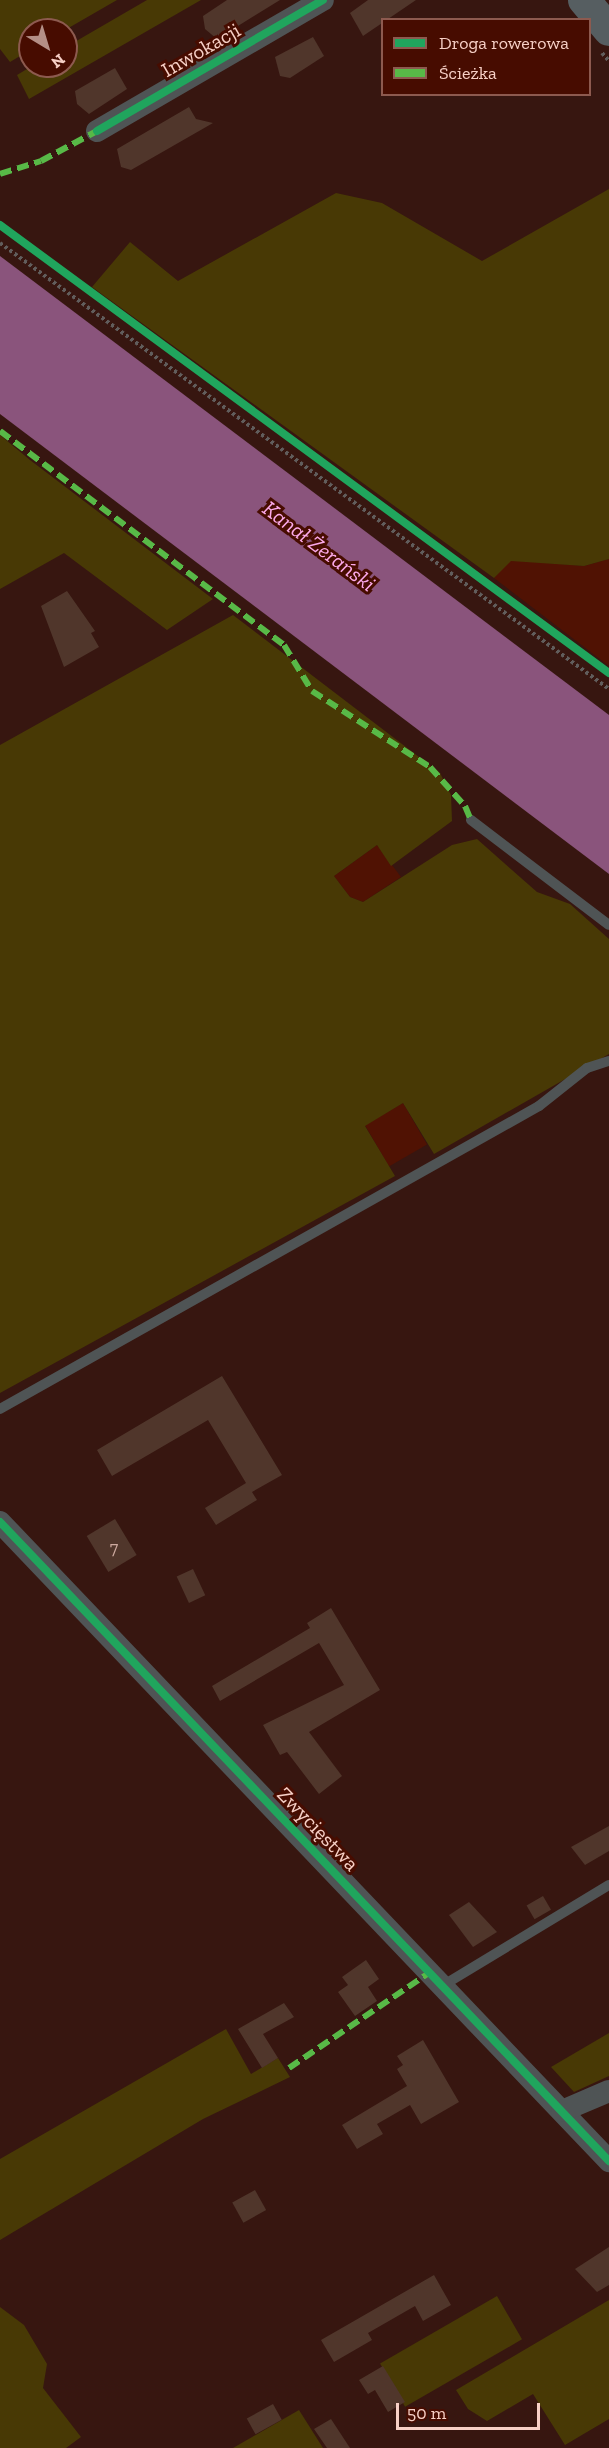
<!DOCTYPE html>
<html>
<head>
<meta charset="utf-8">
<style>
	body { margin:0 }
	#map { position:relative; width:609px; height:2448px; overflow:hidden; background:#371610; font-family:"Zilla Slab",serif }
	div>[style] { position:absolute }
	.built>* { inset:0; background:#501203; transform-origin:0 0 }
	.green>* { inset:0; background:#483905; transform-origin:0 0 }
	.water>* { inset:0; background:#8a547c }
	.building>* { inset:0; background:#50362b; transform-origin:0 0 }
	.path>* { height:4px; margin-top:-2px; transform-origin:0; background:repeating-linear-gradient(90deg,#615d5c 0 3px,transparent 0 6px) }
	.service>* { height:10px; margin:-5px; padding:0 5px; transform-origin:5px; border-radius:5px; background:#4f5455 }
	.minor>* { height:22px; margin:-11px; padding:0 11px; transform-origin:11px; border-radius:11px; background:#4f5455 }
	.secondary>* { height:32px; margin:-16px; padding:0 16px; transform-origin:16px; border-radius:16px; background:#565e61 }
	.quiet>* { height:6px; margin-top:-3px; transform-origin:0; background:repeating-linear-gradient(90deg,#58b947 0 12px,transparent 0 18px) }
	.cycleway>* { height:8px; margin:-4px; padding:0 4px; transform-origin:4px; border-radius:4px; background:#20a55d }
	span { translate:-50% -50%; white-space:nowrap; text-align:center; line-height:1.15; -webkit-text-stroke:6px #470c00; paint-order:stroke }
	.number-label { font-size:18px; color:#cdaa9f }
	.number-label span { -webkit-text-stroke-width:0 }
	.street-label { font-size:21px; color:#f7d0c6 }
	.water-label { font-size:22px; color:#fba9e9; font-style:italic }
	.legend { position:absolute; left:381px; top:18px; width:210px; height:78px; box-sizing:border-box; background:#470c00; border:2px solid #8d5a4f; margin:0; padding:8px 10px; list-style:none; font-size:18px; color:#f7d0c6 }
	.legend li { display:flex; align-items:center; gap:12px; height:30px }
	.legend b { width:30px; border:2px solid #8d5a4f }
	.north { position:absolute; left:18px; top:18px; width:60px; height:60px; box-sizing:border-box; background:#470c00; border:2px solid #8d5a4f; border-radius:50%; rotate:142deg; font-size:16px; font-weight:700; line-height:24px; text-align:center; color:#f7d0c6 }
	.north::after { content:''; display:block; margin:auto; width:21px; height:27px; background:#b48f86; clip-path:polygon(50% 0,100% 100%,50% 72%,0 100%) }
	.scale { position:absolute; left:396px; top:2403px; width:144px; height:27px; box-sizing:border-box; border:3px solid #f7d0c6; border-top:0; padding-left:8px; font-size:18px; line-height:21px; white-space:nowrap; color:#f7d0c6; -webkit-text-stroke:4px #470c00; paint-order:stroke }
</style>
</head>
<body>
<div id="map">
	<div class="built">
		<div style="clip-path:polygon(609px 559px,609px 666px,494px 578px,510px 560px,584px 566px)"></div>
		<div style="clip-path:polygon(377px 845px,401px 877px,363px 902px,350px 897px,334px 876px)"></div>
		<div style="left:403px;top:1103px;width:48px;height:44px;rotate:60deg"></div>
	</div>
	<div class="green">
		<div style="clip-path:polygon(0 0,117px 0,65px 30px,30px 30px,30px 50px,10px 62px,0 49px)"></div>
		<div style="clip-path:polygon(147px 0,201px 0,29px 99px,17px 75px,32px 66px,66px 66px,66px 47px)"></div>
		<div style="clip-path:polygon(609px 189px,609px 559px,584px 566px,511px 561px,494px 578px,92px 287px,130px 242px,178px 281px,336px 193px,382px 203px,482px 261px)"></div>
		<div style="clip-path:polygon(0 435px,30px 460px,213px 599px,167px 630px,64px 553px,0 589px)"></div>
		<div style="clip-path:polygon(233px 615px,440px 773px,451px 795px,452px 821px,391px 866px,377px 845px,334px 876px,350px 897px,363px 902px,452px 845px,477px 839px,537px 892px,570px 904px,609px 939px,609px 1054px,434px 1154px,403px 1103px,365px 1126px,395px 1176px,0 1393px,0 745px)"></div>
		<div style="clip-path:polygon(226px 2029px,251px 2074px,278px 2058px,290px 2077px,203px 2119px,0 2240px,0 2159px)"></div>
		<div style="clip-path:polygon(609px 2033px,609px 2076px,574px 2092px,551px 2067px)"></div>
		<div style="left:497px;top:2296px;width:50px;height:135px;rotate:60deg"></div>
		<div style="clip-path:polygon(609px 2300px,609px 2419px,565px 2445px,533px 2394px,487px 2421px,468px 2409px,456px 2390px)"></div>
		<div style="clip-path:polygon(0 2307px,24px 2325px,47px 2364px,43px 2388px,81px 2437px,66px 2448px,0 2448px)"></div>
		<div style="clip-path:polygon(299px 2410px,323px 2448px,233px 2448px)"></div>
	</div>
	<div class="water">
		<div style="clip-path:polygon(0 256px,609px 715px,609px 874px,0 414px)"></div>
	</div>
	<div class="building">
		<div style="clip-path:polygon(227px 0,280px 0,217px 39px,205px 29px,203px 16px)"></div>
		<div style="clip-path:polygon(368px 0,416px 0,363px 36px,350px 13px)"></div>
		<div style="clip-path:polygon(313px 37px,324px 56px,290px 78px,280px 76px,275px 57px)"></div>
		<div style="clip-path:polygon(115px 68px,127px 89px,89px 114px,77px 104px,75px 91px)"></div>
		<div style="clip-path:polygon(189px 107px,196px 119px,213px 123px,131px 170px,121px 167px,117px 149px)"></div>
		<div style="clip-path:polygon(67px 591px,95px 631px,91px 633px,99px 647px,64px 667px,41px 606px)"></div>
		<div style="clip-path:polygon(222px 1376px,282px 1475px,252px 1492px,257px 1500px,216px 1525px,205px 1508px,246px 1483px,208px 1420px,112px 1476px,97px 1450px)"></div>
		<div style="left:115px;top:1519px;width:42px;height:33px;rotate:59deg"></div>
		<div style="left:193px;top:1569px;width:29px;height:18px;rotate:65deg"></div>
		<div style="clip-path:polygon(331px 1608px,380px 1690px,309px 1732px,342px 1776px,319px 1794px,287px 1752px,280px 1755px,263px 1725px,344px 1685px,319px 1643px,220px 1701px,212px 1686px,310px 1628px,307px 1623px)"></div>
		<div style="clip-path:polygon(609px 1826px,609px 1851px,585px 1865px,571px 1847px)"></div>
		<div style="left:543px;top:1896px;width:16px;height:19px;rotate:60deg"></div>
		<div style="clip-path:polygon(469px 1902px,497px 1932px,473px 1947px,449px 1915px)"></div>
		<div style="clip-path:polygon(366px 1960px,379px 1979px,368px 1987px,377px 2001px,355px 2016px,338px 1992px,348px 1985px,342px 1977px)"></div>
		<div style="clip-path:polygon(284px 2003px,294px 2017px,263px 2034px,278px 2058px,262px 2068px,238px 2029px)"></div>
		<div style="clip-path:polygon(423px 2040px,459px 2102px,421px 2124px,410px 2105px,377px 2124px,383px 2134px,357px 2149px,342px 2125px,407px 2086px,397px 2069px,403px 2065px,397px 2056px)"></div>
		<div style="left:255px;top:2190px;width:23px;height:26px;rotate:61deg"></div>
		<div style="clip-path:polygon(609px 2247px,609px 2285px,597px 2292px,575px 2269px)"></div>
		<div style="clip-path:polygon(434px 2275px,451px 2305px,423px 2321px,415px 2306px,368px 2333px,372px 2340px,334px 2362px,321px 2340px)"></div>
		<div style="clip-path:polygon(383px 2366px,405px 2402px,388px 2412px,375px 2390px,368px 2394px,359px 2380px)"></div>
		<div style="left:273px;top:2404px;width:18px;height:30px;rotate:61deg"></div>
		<div style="clip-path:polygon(331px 2419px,350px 2448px,327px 2448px,314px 2429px)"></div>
	</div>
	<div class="path">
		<div style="left:602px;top:53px;width:11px;rotate:49deg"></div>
		<div style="left:0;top:243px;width:755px;rotate:36.22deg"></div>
	</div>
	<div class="service">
		<div style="left:471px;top:820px;width:173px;rotate:37.3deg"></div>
		<div style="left:0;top:1409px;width:618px;rotate:-29.34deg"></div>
		<div style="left:539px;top:1106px;width:61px;rotate:-38.4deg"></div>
		<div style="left:587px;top:1068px;width:23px;rotate:-18deg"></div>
		<div style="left:442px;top:1986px;width:195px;rotate:-31.2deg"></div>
	</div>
	<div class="minor">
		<div style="left:97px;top:131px;width:261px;rotate:-30.1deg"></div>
		<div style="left:0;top:1522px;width:883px;rotate:46.38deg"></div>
		<div style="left:562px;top:2111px;width:51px;rotate:-23.1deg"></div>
	</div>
	<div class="secondary">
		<div style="left:584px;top:0;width:39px;rotate:50deg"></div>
	</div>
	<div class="quiet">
		<div style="left:0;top:174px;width:43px;rotate:-17.6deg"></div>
		<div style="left:41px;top:161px;width:64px;rotate:-28.2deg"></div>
		<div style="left:0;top:431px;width:356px;rotate:37deg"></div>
		<div style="left:284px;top:645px;width:54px;rotate:58.7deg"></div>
		<div style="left:312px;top:691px;width:140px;rotate:32.8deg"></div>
		<div style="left:430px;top:767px;width:52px;rotate:48.1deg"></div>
		<div style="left:465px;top:806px;width:15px;rotate:67deg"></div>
		<div style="left:289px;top:2068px;width:171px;rotate:-34.2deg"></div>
	</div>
	<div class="cycleway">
		<div style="left:97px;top:131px;width:261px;rotate:-30.1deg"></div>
		<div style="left:0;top:225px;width:756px;rotate:36.34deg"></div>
		<div style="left:0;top:1522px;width:883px;rotate:46.38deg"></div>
	</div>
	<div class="number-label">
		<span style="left:114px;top:1548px">7</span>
	</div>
	<div class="street-label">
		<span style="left:201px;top:50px;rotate:-30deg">Inwokacji</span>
		<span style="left:318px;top:1829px;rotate:46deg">Zwycięstwa</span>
	</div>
	<div class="water-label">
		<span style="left:319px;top:546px;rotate:37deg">Kanał Żerański</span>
	</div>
	<ul class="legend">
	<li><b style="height:8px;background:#20a55d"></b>Droga rowerowa</li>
	<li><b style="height:8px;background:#58b947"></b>Ścieżka</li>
	</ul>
	<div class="north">N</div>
	<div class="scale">50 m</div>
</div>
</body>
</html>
